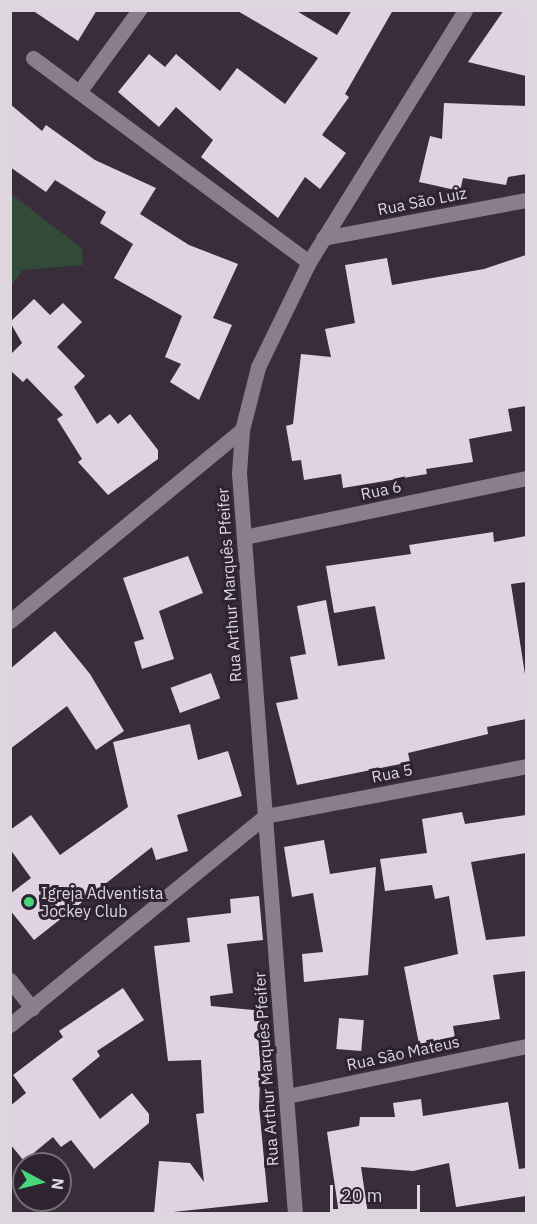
<!DOCTYPE html>
<html>
<head>
<meta charset="utf-8">
<style>
	body { margin:0 }
	#map { position:relative; width:537px; height:1224px; overflow:hidden; background:#392d3b; font-family:"IBM Plex Sans",sans-serif }
	div>[style] { position:absolute }
	.green>* { inset:0; background:#324b38 }
	.building>* { inset:0; background:#e1d2e3; transform-origin:0 0 }
	.street>* { height:15px; margin:-7.5px; padding:0 7.5px; transform-origin:7.5px; border-radius:7.5px; background:#8b7d8d }
	.secondary>* { height:15px; margin:-7.5px; padding:0 7.5px; transform-origin:7.5px; border-radius:7.5px; background:#8b7d8d }
	.dots>* { width:16px; height:16px; translate:-50% -50%; box-sizing:border-box; border:3px solid #2e2330; border-radius:50% }
	span { translate:-50% -50%; white-space:nowrap; text-align:center; line-height:1.15; -webkit-text-stroke:6px #2e2330; paint-order:stroke }
	.street-label { font-size:16px; color:#ddd6df }
	.poi-label { font-size:16px; color:#ddd6df }
	.left { translate:0 -50%; text-align:left }
	.frame { position:absolute; inset:0; border:12px solid #ddd6df; pointer-events:none }
	.north { position:absolute; left:12px; top:1152px; width:60px; height:60px; box-sizing:border-box; background:#2e2330; border:2px solid #746b76; border-radius:50%; rotate:97deg; font-size:16px; font-weight:700; line-height:24px; text-align:center; color:#ddd6df }
	.north::after { content:''; display:block; margin:auto; width:21px; height:27px; background:#46d77a; clip-path:polygon(50% 0,100% 100%,50% 72%,0 100%) }
	.scale { position:absolute; left:330px; top:1185px; width:90px; height:27px; box-sizing:border-box; border:3px solid #ddd6df; border-top:0; padding-left:8px; font-size:18px; line-height:21px; white-space:nowrap; color:#ddd6df; -webkit-text-stroke:4px #2e2330; paint-order:stroke }
</style>
</head>
<body>
<div id="map">
	<div class="green">
		<div style="clip-path:polygon(11px 194px,82px 248px,83px 265px,23px 270px,11px 286px)"></div>
	</div>
	<div class="building">
		<div style="clip-path:polygon(32px 10px,97px 10px,78px 41px)"></div>
		<div style="clip-path:polygon(236px 10px,295px 10px,337px 35px,352px 10px,393px 10px,345px 94px,349px 97px,322px 135px,346px 153px,320px 189px,305px 177px,278px 218px,201px 157px,213px 140px,176px 107px,159px 127px,118px 92px,149px 54px,165px 67px,176px 54px,220px 91px,237px 68px,285px 104px,318px 58px)"></div>
		<div style="clip-path:polygon(504px 10px,526px 10px,526px 76px,468px 62px)"></div>
		<div style="clip-path:polygon(444px 103px,526px 106px,526px 174px,508px 177px,506px 185px,463px 178px,460px 191px,419px 182px,430px 136px,442px 139px)"></div>
		<div style="clip-path:polygon(10px 104px,42px 131px,46px 125px,95px 160px,156px 188px,140px 214px,189px 245px,238px 264px,213px 318px,232px 325px,199px 400px,170px 382px,181px 364px,165px 357px,182px 316px,114px 278px,133px 244px,100px 223px,106px 212px,55px 180px,46px 192px,10px 167px)"></div>
		<div style="clip-path:polygon(526px 255px,526px 406px,508px 409px,512px 431px,469px 439px,473px 462px,426px 469px,427px 474px,343px 488px,341px 474px,304px 480px,301px 460px,292px 461px,286px 426px,293px 424px,301px 354px,331px 357px,325px 329px,355px 323px,345px 265px,387px 258px,392px 285px,484px 269px)"></div>
		<div style="clip-path:polygon(34px 299px,50px 315px,63px 303px,82px 322px,57px 347px,85px 376px,74px 387px,97px 424px,110px 414px,118px 424px,130px 414px,158px 450px,158px 459px,108px 495px,78px 462px,82px 459px,57px 419px,63px 415px,27px 378px,23px 382px,10px 370px,10px 355px,22px 343px,10px 322px)"></div>
		<div style="clip-path:polygon(493px 532px,494px 542px,526px 536px,526px 582px,511px 584px,526px 681px,526px 719px,487px 727px,488px 734px,408px 753px,410px 762px,297px 785px,276px 703px,298px 699px,290px 657px,306px 654px,297px 606px,326px 600px,338px 666px,385px 659px,375px 606px,334px 613px,326px 566px,411px 554px,409px 545px)"></div>
		<div style="clip-path:polygon(188px 556px,203px 593px,159px 611px,174px 659px,142px 669px,134px 642px,144px 639px,123px 578px)"></div>
		<div style="clip-path:polygon(55px 631px,90px 674px,124px 731px,96px 750px,67px 706px,10px 749px,10px 669px)"></div>
		<div style="left:211px;top:673px;width:27px;height:43px;rotate:70deg"></div>
		<div style="clip-path:polygon(190px 724px,198px 760px,228px 751px,242px 796px,177px 815px,188px 851px,156px 860px,152px 847px,34px 940px,10px 910px,10px 894px,31px 878px,10px 849px,10px 830px,31px 815px,60px 855px,128px 807px,113px 742px)"></div>
		<div style="clip-path:polygon(462px 812px,465px 824px,526px 815px,526px 853px,471px 862px,486px 940px,526px 936px,526px 971px,493px 975px,500px 1019px,453px 1026px,455px 1038px,419px 1044px,404px 967px,458px 954px,449px 896px,435px 899px,432px 885px,385px 891px,380px 859px,427px 853px,422px 819px)"></div>
		<div style="clip-path:polygon(324px 840px,330px 874px,376px 867px,368px 975px,304px 982px,302px 954px,323px 952px,313px 893px,292px 897px,284px 847px)"></div>
		<div style="clip-path:polygon(259px 896px,263px 940px,227px 944px,233px 993px,210px 996px,211px 1006px,263px 1011px,259px 1106px,268px 1202px,154px 1214px,159px 1161px,190px 1163px,204px 1182px,196px 1114px,204px 1113px,201px 1060px,168px 1061px,154px 946px,190px 942px,187px 918px,231px 913px,230px 899px)"></div>
		<div style="clip-path:polygon(123px 988px,144px 1020px,97px 1051px,100px 1056px,72px 1079px,100px 1119px,132px 1093px,149px 1114px,149px 1123px,94px 1169px,71px 1140px,61px 1147px,53px 1137px,24px 1161px,10px 1144px,10px 1106px,26px 1093px,13px 1075px,63px 1037px,59px 1031px)"></div>
		<div style="left:339px;top:1018px;width:25px;height:31px;rotate:5deg"></div>
		<div style="clip-path:polygon(421px 1099px,423px 1116px,508px 1102px,519px 1169px,526px 1168px,526px 1196px,456px 1207px,449px 1163px,413px 1171px,361px 1167px,368px 1214px,339px 1214px,327px 1132px,359px 1126px,360px 1117px,395px 1117px,393px 1103px)"></div>
	</div>
	<div class="street">
		<div style="left:33px;top:58px;width:343px;rotate:36.5deg"></div>
		<div style="left:79px;top:92px;width:102px;rotate:-53.8deg"></div>
		<div style="left:323px;top:238px;width:207px;rotate:-10.6deg"></div>
		<div style="left:244px;top:537px;width:288px;rotate:-11.8deg"></div>
		<div style="left:10px;top:621px;width:301px;rotate:-39.5deg"></div>
		<div style="left:10px;top:980px;width:36px;rotate:52deg"></div>
		<div style="left:10px;top:1025px;width:330px;rotate:-39.3deg"></div>
		<div style="left:265px;top:816px;width:266px;rotate:-10.8deg"></div>
		<div style="left:287px;top:1096px;width:244px;rotate:-11.8deg"></div>
	</div>
	<div class="secondary">
		<div style="left:295px;top:1214px;width:743px;rotate:-94.32deg"></div>
		<div style="left:239px;top:473px;width:43px;rotate:-86deg"></div>
		<div style="left:242px;top:430px;width:65px;rotate:-75.7deg"></div>
		<div style="left:258px;top:367px;width:117px;rotate:-64.1deg"></div>
		<div style="left:309px;top:262px;width:296px;rotate:-58.2deg"></div>
	</div>
	<div class="dots">
		<div style="left:29px;top:902px;background:#46d77a"></div>
	</div>
	<div class="street-label">
		<span style="left:422px;top:201px;rotate:-11deg">Rua São Luiz</span>
		<span style="left:381px;top:490px;rotate:-12deg">Rua 6</span>
		<span style="left:229px;top:585px;rotate:-94deg">Rua Arthur Marquês Pfeifer</span>
		<span style="left:392px;top:773px;rotate:-11deg">Rua 5</span>
		<span style="left:403px;top:1053px;rotate:-12deg">Rua São Mateus</span>
		<span style="left:266px;top:1069px;rotate:-94deg">Rua Arthur Marquês Pfeifer</span>
	</div>
	<div class="poi-label">
		<span class="left" style="left:41px;top:902px">Igreja Adventista<br>Jockey Club</span>
	</div>
	<div class="frame"></div>
	<div class="north">N</div>
	<div class="scale">20 m</div>
</div>
</body>
</html>
